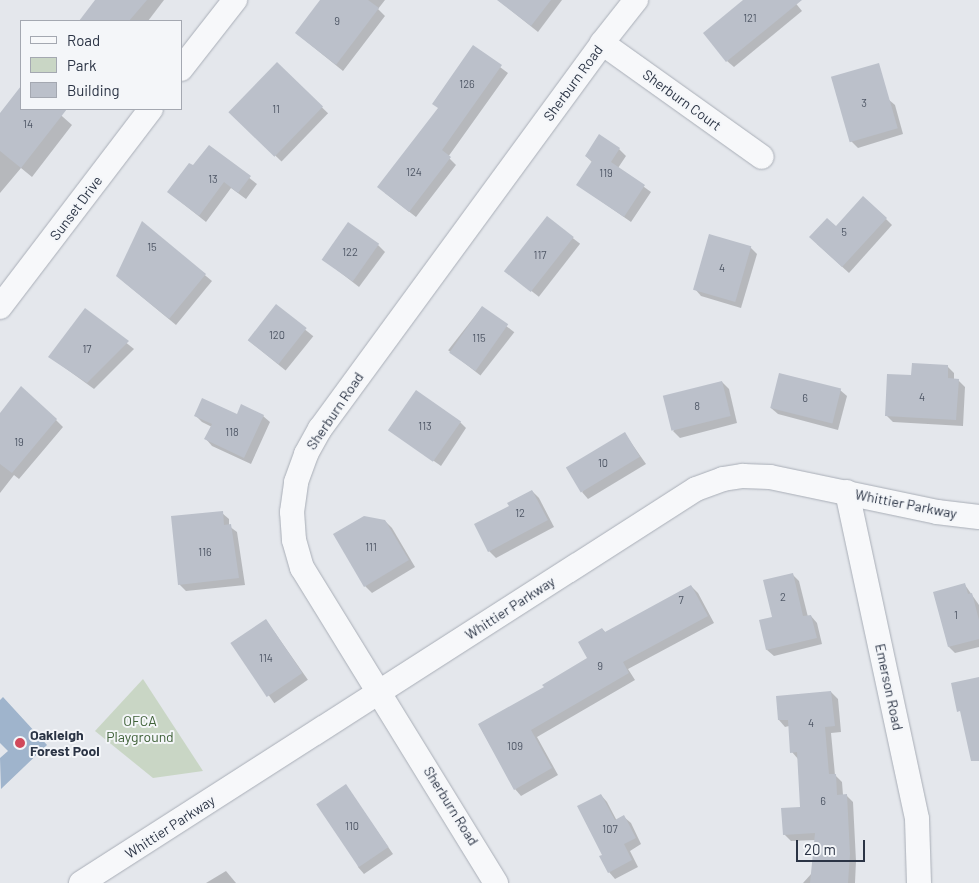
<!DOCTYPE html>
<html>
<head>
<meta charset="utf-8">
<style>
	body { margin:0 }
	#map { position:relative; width:979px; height:883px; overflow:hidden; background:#e4e7ec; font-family:Barlow,sans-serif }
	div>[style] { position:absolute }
	.green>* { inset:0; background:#c9d6c5 }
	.water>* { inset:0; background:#9fb4cc }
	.shadow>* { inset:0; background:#0003; transform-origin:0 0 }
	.building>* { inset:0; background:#bbc0ca; transform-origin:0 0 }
	.roads { filter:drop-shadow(0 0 1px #a9aeb7) drop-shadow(0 0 1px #a9aeb7) }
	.minor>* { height:24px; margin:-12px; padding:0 12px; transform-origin:12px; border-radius:12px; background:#f7f8fa }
	.dots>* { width:14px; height:14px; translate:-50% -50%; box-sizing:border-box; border:2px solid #f4f6f9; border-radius:50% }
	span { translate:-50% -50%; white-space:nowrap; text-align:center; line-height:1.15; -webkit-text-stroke:4px #f4f6f9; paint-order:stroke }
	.number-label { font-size:11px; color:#4f5766 }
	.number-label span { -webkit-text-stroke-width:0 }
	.street-label { font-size:14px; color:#2b3445 }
	.park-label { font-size:14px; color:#3f6138 }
	.poi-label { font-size:14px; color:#2b3445; font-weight:700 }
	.left { translate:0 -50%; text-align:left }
	.legend { position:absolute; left:20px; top:20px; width:162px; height:90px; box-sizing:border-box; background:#f4f6f9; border:1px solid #a4a8b1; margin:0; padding:6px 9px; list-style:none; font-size:15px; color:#2b3445 }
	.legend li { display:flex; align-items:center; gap:10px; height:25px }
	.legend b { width:25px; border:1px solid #a4a8b1 }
	.scale { position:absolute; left:796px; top:840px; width:69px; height:22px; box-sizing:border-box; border:2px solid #2b3445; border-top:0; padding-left:6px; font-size:15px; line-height:18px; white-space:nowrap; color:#2b3445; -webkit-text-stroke:4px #f4f6f9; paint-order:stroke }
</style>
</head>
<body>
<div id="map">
	<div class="green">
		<div style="clip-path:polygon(143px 679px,203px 771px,153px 778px,95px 731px)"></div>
	</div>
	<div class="water">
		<div style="clip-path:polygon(3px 697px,47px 745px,1px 789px,0 758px,8px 751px,0 743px,0 700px)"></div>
	</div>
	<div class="shadow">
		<div style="clip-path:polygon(105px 0,164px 0,148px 21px,81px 21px,93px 5px)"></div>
		<div style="clip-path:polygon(321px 0,385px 0,378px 9px,385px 16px,343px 71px,296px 33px)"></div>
		<div style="clip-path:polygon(498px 0,562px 0,538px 32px)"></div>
		<div style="clip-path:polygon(745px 0,793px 0,802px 11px,734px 67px,727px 61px)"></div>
		<div style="clip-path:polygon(473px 47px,508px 73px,448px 157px,456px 165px,416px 217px,385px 193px,439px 109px)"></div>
		<div style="left:277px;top:64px;width:71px;height:67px;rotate:44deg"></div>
		<div style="clip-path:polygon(21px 88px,21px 109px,54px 109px,72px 125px,32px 177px,21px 168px,0 193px,0 115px)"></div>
		<div style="clip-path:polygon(888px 99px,895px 105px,903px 134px,858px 148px,851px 141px)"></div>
		<div style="clip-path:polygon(209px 146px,257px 184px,246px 199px,231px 188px,206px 222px,176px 198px,193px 167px)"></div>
		<div style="clip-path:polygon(619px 149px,626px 156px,618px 168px,651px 192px,631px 222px,578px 185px,593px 163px,586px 156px)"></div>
		<div style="left:547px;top:218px;width:42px;height:67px;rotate:38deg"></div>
		<div style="clip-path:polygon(886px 219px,892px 225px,849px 273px,817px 244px,836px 228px)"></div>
		<div style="clip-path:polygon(142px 223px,212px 281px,176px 325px,124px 282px)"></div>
		<div style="clip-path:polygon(378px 245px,385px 252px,359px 287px,323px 259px)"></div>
		<div style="clip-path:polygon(750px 247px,757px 254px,741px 308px,701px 296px,695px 289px)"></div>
		<div style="left:276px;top:306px;width:48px;height:44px;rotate:39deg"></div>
		<div style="left:482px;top:307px;width:41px;height:55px;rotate:38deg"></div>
		<div style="clip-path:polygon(85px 310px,134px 349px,94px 389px,50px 357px)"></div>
		<div style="clip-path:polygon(948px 367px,954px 373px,954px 380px,958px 380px,965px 387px,963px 426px,893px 422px,886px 415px,913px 376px)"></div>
		<div style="clip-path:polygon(722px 382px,729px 389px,737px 423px,680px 438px,673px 431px)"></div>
		<div style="clip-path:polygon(840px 390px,847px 396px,838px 430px,778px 414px,771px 408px)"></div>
		<div style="clip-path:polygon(0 415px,56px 420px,63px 427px,19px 479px,14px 475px,0 493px)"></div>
		<div style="clip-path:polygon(195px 415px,263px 416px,270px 422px,251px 464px,212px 446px,206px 439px,212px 427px,202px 422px)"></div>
		<div style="clip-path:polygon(460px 422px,466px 428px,441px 466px,390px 430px)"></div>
		<div style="clip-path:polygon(625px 434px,646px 464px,588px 499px,582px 492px)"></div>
		<div style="clip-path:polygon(532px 491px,539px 498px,554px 527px,496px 558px,489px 551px,510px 507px)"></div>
		<div style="clip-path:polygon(222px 513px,229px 519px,229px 526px,237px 532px,245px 585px,186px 591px,179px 584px)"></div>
		<div style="clip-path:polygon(385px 521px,392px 528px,415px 567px,372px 593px,365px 586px)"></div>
		<div style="clip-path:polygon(792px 574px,799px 581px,808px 617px,811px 616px,817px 623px,822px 644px,774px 656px,767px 650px,774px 618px)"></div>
		<div style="clip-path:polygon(965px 585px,979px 605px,979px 647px,955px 653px,949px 647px)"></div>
		<div style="clip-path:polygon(691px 586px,698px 593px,714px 623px,628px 669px,635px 680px,537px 737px,558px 775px,521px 796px,515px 789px,479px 725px,545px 688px,589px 659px,602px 629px,606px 633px)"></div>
		<div style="left:266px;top:620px;width:73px;height:41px;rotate:55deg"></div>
		<div style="clip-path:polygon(831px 692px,838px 699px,841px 732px,831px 733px,835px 775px,842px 782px,843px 795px,846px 795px,853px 802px,856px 861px,855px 883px,803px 883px,812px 873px,816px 840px,791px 841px,784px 834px,801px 809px,798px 759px,792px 752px,789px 726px,785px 727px,779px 720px)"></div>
		<div style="clip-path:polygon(346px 786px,393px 854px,364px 874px,358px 867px)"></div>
		<div style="clip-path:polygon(601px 795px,607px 802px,617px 821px,624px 817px,631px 823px,641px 844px,630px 851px,638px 867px,615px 879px,609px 872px,604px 856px)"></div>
		<div style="clip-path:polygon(226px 871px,236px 883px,206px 883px)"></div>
	</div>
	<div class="building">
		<div style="clip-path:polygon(95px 0,147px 0,129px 21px,79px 21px)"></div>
		<div style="clip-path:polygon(320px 0,368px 0,379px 8px,336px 65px,295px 33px)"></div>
		<div style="clip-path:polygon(497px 0,551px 0,531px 26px)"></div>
		<div style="clip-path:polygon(743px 0,802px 0,726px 62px,703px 33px)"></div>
		<div style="clip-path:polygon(473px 45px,502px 65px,442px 150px,451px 157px,409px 212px,377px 187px,438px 108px,432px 104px)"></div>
		<div style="left:277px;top:62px;width:64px;height:70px;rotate:44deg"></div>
		<div style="left:879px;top:63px;width:68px;height:50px;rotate:74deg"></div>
		<div style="clip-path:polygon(21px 86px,21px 109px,67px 109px,21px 168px,0 151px,0 113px)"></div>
		<div style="clip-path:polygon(599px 134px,620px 148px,611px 162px,645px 185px,624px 217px,576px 185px,592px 161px,585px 156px)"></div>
		<div style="clip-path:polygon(209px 145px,251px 176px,238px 193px,224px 182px,199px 216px,167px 192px,189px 163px,193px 165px)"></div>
		<div style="clip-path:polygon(863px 196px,887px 218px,842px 267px,809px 237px,827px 218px,836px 226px)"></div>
		<div style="left:547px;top:216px;width:34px;height:70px;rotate:38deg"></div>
		<div style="clip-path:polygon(142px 221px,206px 274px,169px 319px,116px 276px)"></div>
		<div style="left:348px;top:222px;width:38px;height:46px;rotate:35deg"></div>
		<div style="left:709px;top:234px;width:44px;height:58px;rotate:16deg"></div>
		<div style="left:276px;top:304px;width:39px;height:46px;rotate:38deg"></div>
		<div style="left:482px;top:306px;width:32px;height:57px;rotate:35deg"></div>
		<div style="clip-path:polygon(85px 308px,129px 341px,87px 383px,48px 357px)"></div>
		<div style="clip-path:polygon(912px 363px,948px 365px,948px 378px,959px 379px,956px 420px,885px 416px,887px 374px,911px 375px)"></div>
		<div style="left:779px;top:373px;width:64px;height:36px;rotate:14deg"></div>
		<div style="left:722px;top:381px;width:36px;height:61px;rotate:76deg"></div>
		<div style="clip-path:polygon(21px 386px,57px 419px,12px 473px,0 464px,0 413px)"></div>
		<div style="left:416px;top:390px;width:55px;height:49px;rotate:35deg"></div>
		<div style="clip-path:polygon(202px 398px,237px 414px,241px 404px,264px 415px,244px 458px,204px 439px,212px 424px,194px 416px)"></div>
		<div style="left:625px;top:432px;width:29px;height:69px;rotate:59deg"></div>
		<div style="clip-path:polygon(532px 490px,548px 520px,488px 552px,474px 524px,509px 506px,507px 503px)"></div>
		<div style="clip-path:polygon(223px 511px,224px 525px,231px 524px,239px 578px,178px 585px,171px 516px)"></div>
		<div style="clip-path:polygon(364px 516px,385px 520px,409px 560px,364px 587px,333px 534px)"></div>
		<div style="clip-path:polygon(793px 573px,803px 616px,811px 615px,817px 638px,766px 650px,759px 620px,772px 617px,763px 580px)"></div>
		<div style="clip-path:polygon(965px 583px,968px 594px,972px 593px,979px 620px,979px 639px,948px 647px,933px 592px)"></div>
		<div style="clip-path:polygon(691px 585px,708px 616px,623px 662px,629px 673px,531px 730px,552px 768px,514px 790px,478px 724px,544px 687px,542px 685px,587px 658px,578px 642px,602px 628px,605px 632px)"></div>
		<div style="left:266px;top:619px;width:65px;height:43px;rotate:56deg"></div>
		<div style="clip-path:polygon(979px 677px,979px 761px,971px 761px,960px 711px,957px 712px,951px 683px)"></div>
		<div style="clip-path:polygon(831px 691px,835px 726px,825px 727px,829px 774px,836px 774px,837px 795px,847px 794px,850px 854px,848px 883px,810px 883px,815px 833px,783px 835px,781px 808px,800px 807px,797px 752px,790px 753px,788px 720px,778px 720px,776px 696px)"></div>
		<div style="left:346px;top:784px;width:76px;height:36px;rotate:56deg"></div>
		<div style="clip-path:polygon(601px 794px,615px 820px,624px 815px,636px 838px,624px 844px,632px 860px,608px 873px,599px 856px,602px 855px,577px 806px)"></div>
	</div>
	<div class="roads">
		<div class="minor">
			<div style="left:602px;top:43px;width:196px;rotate:35.5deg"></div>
			<div style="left:181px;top:69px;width:88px;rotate:-52deg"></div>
			<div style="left:0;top:307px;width:249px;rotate:-52.7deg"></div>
			<div style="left:847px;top:492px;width:334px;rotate:77.9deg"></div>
			<div style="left:917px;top:819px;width:64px;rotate:88.2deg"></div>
			<div style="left:81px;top:883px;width:730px;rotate:-32.65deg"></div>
			<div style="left:696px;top:489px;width:29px;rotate:-20deg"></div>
			<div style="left:723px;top:479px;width:20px;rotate:-9deg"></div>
			<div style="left:743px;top:476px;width:27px;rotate:2deg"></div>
			<div style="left:770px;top:477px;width:171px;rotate:11.8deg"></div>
			<div style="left:937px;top:512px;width:42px;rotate:6.8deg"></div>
			<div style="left:496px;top:883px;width:370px;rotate:-121.6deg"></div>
			<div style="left:302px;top:568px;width:29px;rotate:-106deg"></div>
			<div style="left:294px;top:540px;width:28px;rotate:-94deg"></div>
			<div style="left:292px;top:512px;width:30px;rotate:-82deg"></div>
			<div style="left:296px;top:482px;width:30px;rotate:-70deg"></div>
			<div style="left:306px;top:454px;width:29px;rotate:-61deg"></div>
			<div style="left:320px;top:429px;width:478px;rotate:-53.8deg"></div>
			<div style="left:602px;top:43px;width:55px;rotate:-51.7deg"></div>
		</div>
	</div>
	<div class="dots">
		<div style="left:20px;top:743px;background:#d1495b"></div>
	</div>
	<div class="number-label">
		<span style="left:750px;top:18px">121</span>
		<span style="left:337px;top:21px">9</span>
		<span style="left:467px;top:84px">126</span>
		<span style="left:864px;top:103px">3</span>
		<span style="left:276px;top:109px">11</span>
		<span style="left:28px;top:124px">14</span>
		<span style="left:414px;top:172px">124</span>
		<span style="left:606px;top:173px">119</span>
		<span style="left:213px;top:179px">13</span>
		<span style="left:844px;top:232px">5</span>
		<span style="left:152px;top:247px">15</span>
		<span style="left:350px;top:252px">122</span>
		<span style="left:540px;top:255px">117</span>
		<span style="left:722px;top:268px">4</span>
		<span style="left:277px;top:335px">120</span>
		<span style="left:479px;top:338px">115</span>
		<span style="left:87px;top:349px">17</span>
		<span style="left:922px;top:397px">4</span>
		<span style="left:805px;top:398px">6</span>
		<span style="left:697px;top:406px">8</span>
		<span style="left:425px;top:426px">113</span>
		<span style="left:232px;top:432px">118</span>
		<span style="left:19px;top:442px">19</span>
		<span style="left:603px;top:463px">10</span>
		<span style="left:520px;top:513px">12</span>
		<span style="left:371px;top:547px">111</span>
		<span style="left:205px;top:552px">116</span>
		<span style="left:783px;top:597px">2</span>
		<span style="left:681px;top:600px">7</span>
		<span style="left:956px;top:615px">1</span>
		<span style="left:266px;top:658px">114</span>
		<span style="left:600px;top:666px">9</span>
		<span style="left:811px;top:723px">4</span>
		<span style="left:515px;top:746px">109</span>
		<span style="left:823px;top:801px">6</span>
		<span style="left:352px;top:826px">110</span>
		<span style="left:610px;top:829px">107</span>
	</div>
	<div class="street-label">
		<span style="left:573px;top:83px;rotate:-54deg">Sherburn Road</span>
		<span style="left:682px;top:100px;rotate:36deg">Sherburn Court</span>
		<span style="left:76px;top:208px;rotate:-53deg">Sunset Drive</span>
		<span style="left:335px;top:411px;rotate:-56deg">Sherburn Road</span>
		<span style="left:906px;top:504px;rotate:11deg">Whittier Parkway</span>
		<span style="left:510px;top:608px;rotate:-33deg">Whittier Parkway</span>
		<span style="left:889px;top:687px;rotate:78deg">Emerson Road</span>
		<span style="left:451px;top:806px;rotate:58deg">Sherburn Road</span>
		<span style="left:170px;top:827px;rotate:-33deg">Whittier Parkway</span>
	</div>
	<div class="park-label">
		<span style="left:140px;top:729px">OFCA<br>Playground</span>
	</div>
	<div class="poi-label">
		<span class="left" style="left:30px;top:743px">Oakleigh<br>Forest Pool</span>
	</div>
	<ul class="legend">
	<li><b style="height:6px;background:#f7f8fa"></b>Road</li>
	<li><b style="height:14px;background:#c9d6c5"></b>Park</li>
	<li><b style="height:14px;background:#bbc0ca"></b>Building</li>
	</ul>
	<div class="scale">20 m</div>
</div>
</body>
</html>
